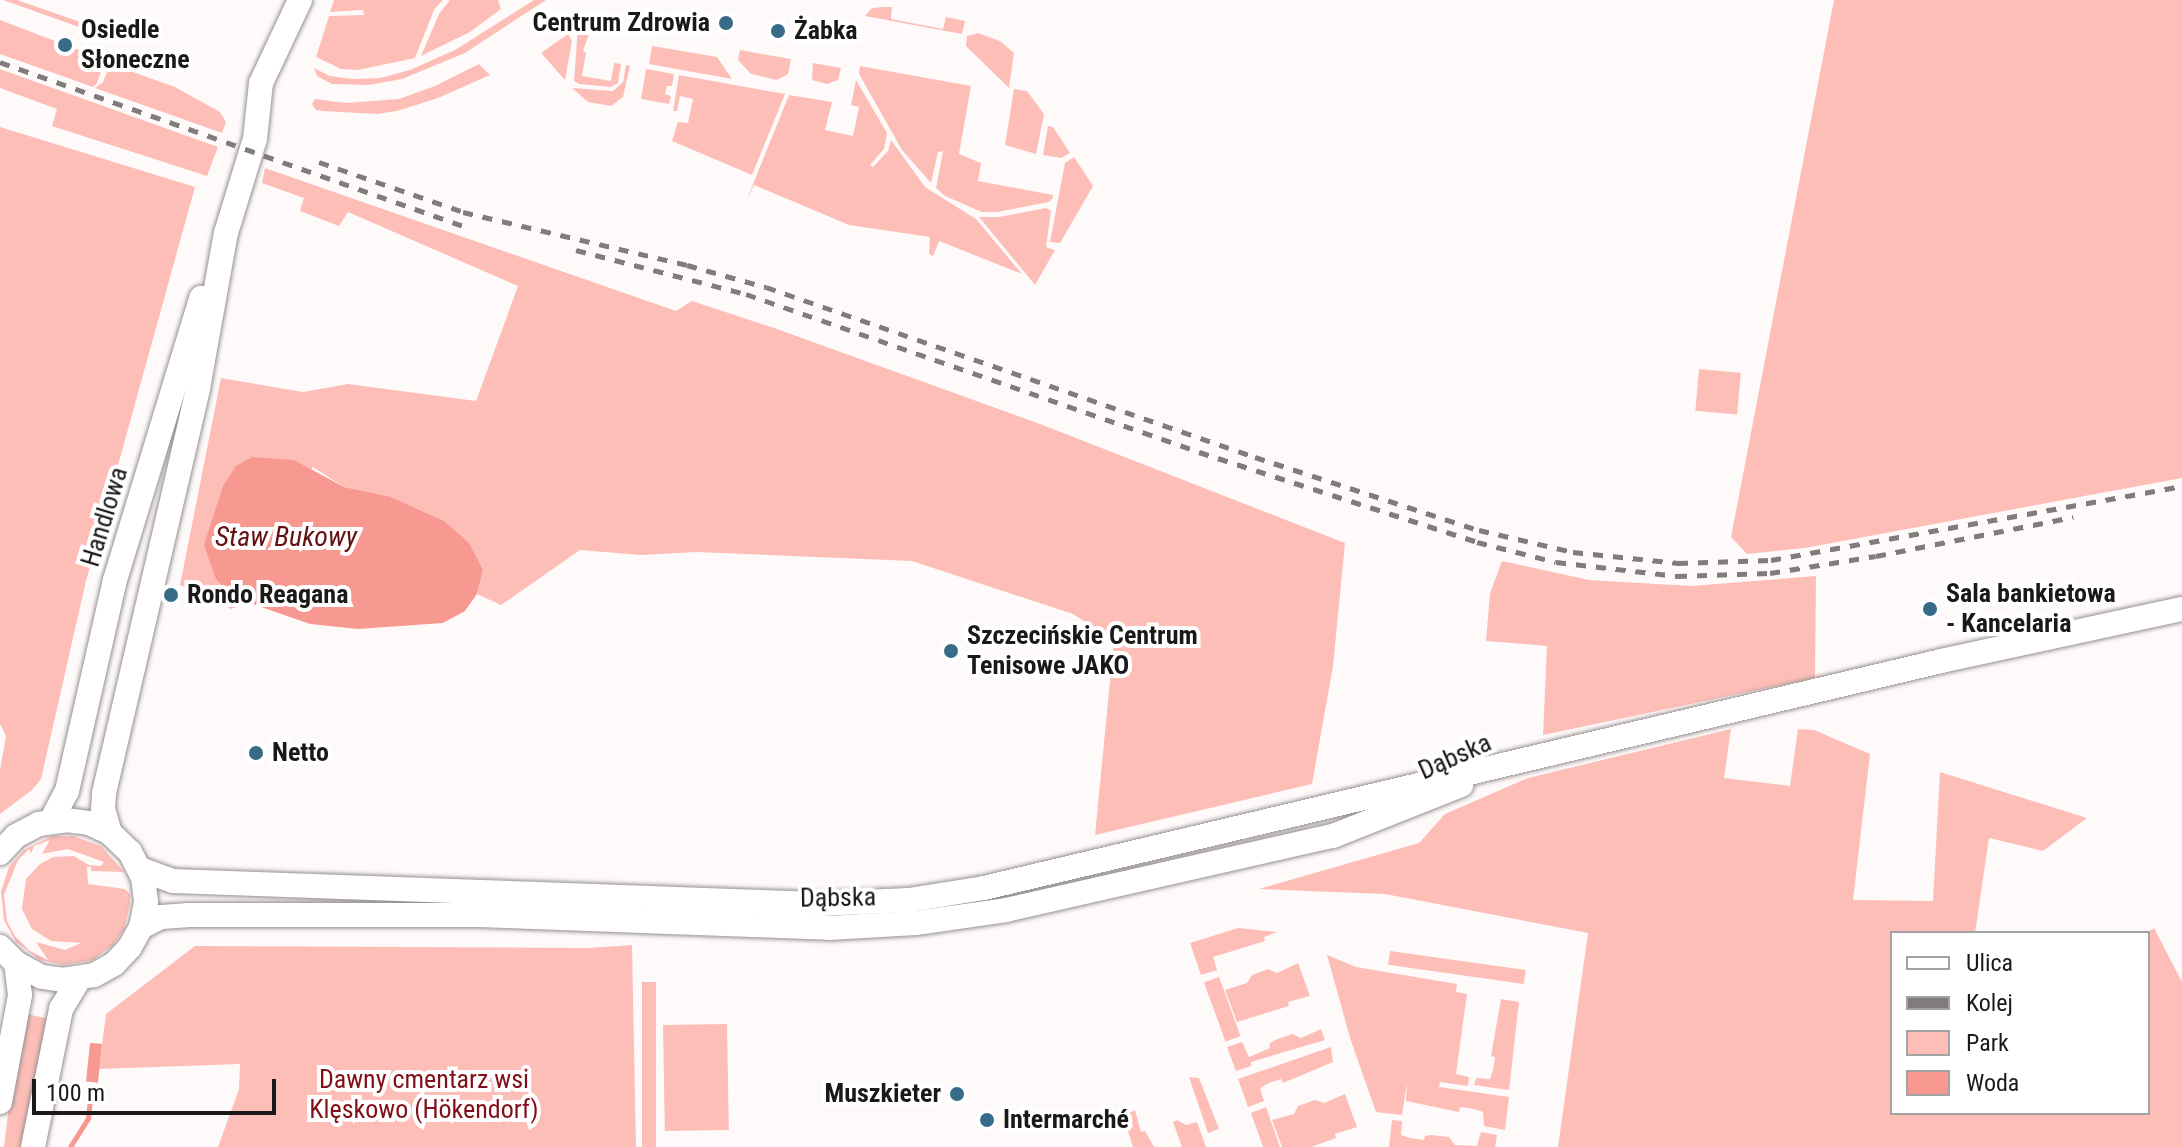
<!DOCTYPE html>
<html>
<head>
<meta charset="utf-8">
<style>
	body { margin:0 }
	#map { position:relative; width:2182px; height:1147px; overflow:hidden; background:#fffafa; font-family:"Roboto Condensed",sans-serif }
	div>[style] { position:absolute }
	.green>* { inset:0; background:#febeb8; transform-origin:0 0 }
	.water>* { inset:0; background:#f79991; transform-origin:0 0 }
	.stream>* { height:5px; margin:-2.5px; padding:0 2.5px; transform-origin:2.5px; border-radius:2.5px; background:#f79991 }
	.roads { filter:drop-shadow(0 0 2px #96908f) drop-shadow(0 0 2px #96908f) }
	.tertiary>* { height:24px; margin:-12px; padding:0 12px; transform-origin:12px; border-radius:12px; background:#fff }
	.rail>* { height:5px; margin-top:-2.5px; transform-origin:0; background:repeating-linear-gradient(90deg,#7f7c7b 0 10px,transparent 0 20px) }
	.dots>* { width:22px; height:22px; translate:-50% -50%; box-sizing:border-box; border:4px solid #fff; border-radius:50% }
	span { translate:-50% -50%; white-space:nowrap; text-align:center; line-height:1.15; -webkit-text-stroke:8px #fff; paint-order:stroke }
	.poi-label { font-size:26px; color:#1b1918; font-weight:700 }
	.right { translate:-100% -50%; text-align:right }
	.left { translate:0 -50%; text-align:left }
	.street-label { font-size:26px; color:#1b1918 }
	.park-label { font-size:26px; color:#800f17 }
	.water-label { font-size:28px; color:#641114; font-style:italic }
	.legend { position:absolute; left:1890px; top:931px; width:260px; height:184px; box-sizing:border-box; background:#fff; border:2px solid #a4a3a3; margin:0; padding:10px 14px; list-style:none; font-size:24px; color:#1b1918 }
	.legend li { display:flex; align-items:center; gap:16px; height:40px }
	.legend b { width:40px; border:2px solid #a4a3a3 }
	.scale { position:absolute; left:32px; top:1079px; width:244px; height:36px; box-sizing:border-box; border:4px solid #1b1918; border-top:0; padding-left:10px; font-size:24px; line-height:28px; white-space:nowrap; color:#1b1918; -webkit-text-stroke:6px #fff; paint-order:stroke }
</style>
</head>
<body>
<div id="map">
	<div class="green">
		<div style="clip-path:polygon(3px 0,17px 0,109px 32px,107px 37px)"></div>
		<div style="clip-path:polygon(334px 0,443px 0,434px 10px,415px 58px,358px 70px,341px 69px,316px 57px,329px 16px,364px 15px,363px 10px,330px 12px)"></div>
		<div style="clip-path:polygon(450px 0,498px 0,501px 9px,470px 32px,421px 56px,439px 14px)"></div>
		<div style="clip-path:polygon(534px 0,546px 0,465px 53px,402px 79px,368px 85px,332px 84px,317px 76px,314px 68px,330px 76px,353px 79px,380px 78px,410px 70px,455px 50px)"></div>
		<div style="clip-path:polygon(1834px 0,2182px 0,2182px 478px,1805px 548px,1747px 554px,1731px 537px)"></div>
		<div style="clip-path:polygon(884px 7px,892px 7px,891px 19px,943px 29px,946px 17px,965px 21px,962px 34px,865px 16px,872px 8px)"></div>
		<div style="clip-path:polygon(0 20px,105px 60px,97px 83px,93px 87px,0 54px)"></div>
		<div style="clip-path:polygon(587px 21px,615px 26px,591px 28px,583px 51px,586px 53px,582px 76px,611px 81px,614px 63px,621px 64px,618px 83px,611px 87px,579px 84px,574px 81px,578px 26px)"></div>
		<div style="clip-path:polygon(978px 33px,1000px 41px,1014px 53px,1009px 88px,966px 46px,967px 36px)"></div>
		<div style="clip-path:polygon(568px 34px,572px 41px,565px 80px,541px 53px)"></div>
		<div style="clip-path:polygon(652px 46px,717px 57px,732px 79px,649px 64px)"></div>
		<div style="clip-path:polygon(740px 50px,791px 59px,788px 74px,777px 80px,751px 74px,738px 60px)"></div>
		<div style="clip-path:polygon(813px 63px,841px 68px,838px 80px,827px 84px,812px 80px)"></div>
		<div style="clip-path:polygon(110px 64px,175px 87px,220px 112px,226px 122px,222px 133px,95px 88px,103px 82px)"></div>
		<div style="clip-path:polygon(479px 64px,490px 75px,438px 98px,397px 111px,377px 114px,322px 111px,316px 110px,312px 104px,315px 99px,346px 103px,399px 99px,435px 86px)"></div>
		<div style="clip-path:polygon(626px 65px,630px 66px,623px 97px,611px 106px,588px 102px,572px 88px,613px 91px,623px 82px)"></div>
		<div style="clip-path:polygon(860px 66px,971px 86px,959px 154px,981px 163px,978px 181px,1053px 195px,1053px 198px,1049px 202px,997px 212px,982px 212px,945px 196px,936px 188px,943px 151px,938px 152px,931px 183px,902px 150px,859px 74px)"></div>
		<div style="clip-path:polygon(0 69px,218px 147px,207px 176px,52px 126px,57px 109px,0 88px)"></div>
		<div style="clip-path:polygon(646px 69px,674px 74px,672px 86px,667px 86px,665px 94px,671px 96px,669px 104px,641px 99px)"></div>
		<div style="clip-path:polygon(679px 75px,785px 94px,752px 175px,672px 141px,678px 122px,688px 123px,693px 99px,680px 96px,677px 111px,673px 111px)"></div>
		<div style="clip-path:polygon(856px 80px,887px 133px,884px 149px,870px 165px,873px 167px,888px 151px,891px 140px,925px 187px,976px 219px,1022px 274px,939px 241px,933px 256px,929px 254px,930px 237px,849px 225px,754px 185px,747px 199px,789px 95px,832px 102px,825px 130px,853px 136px,859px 107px,851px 105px)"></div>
		<div style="clip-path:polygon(1014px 89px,1027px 91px,1044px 114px,1036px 154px,1005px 145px)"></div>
		<div style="clip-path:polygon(1048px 126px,1053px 127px,1070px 153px,1061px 158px,1043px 155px)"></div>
		<div style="clip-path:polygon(0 127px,195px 187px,86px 581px,41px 779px,32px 790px,0 814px,0 770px,6px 736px,0 724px)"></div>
		<div style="clip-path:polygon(1074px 157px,1093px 186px,1060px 243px,1050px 242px,1065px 163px)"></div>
		<div style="clip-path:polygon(265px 168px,676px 311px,692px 301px,774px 328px,1040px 424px,1345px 543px,1333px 666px,1312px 784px,1095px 835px,1114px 640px,1073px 614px,912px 561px,696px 552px,641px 555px,580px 550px,501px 605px,477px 594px,483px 570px,388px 496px,344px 487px,313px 467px,225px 589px,250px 603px,231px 609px,180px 585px,221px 378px,303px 392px,348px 384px,476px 401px,518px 286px,348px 212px,339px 226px,300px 211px,304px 198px,262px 183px)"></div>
		<div style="clip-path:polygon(1046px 208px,1051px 211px,1046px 247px,1055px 250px,1035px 285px,979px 217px,999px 217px)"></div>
		<div style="left:1699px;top:369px;width:42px;height:42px;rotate:5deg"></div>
		<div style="clip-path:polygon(1502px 561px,1589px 580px,1691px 586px,1816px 576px,1815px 678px,1543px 735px,1547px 646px,1486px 641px,1490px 593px)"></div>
		<div style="clip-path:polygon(1731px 729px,1724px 778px,1790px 786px,1798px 729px,1814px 730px,1870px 754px,1853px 900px,1933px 901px,1940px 772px,2087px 818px,2043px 851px,1989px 838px,1975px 933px,1892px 933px,1892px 1113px,2148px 1113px,2147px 933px,2154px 928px,2182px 982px,2182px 1147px,1558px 1147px,1588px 933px,1385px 894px,1259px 889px,1419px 843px,1445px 814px,1528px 778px)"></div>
		<div style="clip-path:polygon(evenodd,73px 836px,101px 846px,124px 872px,91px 871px,91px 867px,87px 867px,88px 884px,125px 889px,130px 894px,130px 904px,124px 929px,113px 945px,93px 960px,64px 965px,40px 960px,16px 942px,4px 920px,1px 892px,9px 867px,24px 850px,52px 836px,73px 836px,50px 840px,42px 854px,68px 849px,104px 862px,101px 866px,89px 865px,74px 856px,53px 857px,40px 864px,26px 879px,22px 909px,32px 929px,51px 941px,81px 943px,65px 950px,36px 942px,48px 960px,30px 951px,15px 936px,7px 921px,4px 895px,18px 860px,29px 849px,31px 854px,34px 846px,50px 840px)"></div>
		<div style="clip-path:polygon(1238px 928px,1277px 932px,1264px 937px,1265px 941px,1213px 957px,1217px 970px,1201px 975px,1190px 943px)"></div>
		<div style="clip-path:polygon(632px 945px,636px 1147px,218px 1147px,239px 1089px,240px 1064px,99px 1069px,106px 1014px,195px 946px,588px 948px)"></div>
		<div style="left:1390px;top:951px;width:137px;height:14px;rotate:8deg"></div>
		<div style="clip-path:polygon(1327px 955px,1356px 967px,1457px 984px,1456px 992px,1467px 994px,1456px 1074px,1469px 1077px,1468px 1086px,1440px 1082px,1439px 1087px,1509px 1097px,1505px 1130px,1484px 1126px,1483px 1112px,1474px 1109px,1460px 1107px,1459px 1112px,1406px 1101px,1407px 1083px,1402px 1115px,1376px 1112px,1351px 1041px)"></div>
		<div style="clip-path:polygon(1298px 963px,1310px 996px,1288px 1002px,1289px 1006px,1237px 1022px,1225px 990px,1247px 983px,1252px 975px,1268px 969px,1277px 973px)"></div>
		<div style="left:1219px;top:977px;width:63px;height:16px;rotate:70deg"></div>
		<div style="left:642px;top:982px;width:14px;height:165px"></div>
		<div style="clip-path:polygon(1501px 999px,1519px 1002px,1509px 1090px,1474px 1085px,1476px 1078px,1490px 1079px,1493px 1070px,1495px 1057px,1491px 1056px)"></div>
		<div style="clip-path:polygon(26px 1014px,50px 1019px,25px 1147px,4px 1147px,11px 1089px)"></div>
		<div style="left:727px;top:1024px;width:106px;height:64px;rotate:89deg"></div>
		<div style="clip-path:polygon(1321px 1029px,1325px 1040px,1251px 1062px,1251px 1066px,1236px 1071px,1227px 1047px,1242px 1042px,1249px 1057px,1270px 1048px,1269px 1044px,1275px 1040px,1292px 1034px,1301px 1038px)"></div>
		<div style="clip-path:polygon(1331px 1047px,1333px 1062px,1283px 1083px,1281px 1079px,1269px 1083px,1260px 1088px,1264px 1101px,1248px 1107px,1238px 1079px)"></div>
		<div style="clip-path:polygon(1189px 1077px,1199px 1078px,1219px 1129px,1208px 1133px)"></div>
		<div style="clip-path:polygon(1345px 1094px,1357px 1127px,1335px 1134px,1336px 1138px,1311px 1147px,1282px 1147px,1272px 1120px,1294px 1114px,1298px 1106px,1315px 1100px,1324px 1103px)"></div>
		<div style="clip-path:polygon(1266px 1107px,1280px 1147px,1263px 1147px,1251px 1113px)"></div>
		<div style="clip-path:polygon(1135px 1110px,1141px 1132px,1145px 1131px,1154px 1147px,1133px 1147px,1123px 1116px)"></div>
		<div style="clip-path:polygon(1177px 1120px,1186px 1125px,1197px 1122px,1206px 1147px,1182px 1147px,1173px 1122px)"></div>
		<div style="clip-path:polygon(1392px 1120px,1402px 1121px,1401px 1135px,1410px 1138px,1424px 1140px,1425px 1136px,1431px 1135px,1449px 1137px,1455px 1145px,1477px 1146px,1481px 1132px,1497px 1135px,1495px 1147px,1389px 1147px)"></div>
	</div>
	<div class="water">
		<div style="clip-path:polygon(252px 457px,294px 460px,344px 487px,388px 496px,444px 521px,469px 543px,483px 570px,477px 594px,465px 611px,443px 623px,358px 629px,310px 624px,250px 603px,225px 589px,216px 579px,204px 545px,223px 486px,236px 466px)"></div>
		<div style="left:102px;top:1044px;width:39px;height:12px;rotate:96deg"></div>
	</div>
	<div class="stream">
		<div style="left:70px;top:1147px;width:34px;rotate:-58deg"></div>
		<div style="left:88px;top:1118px;width:31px;rotate:-84deg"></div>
	</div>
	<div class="roads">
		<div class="tertiary">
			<div style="left:51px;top:821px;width:34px;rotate:-62deg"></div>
			<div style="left:67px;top:791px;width:216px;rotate:-77.2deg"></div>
			<div style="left:115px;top:580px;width:295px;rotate:-73deg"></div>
			<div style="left:110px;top:833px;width:25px;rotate:-106deg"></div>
			<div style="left:103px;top:809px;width:16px;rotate:-86deg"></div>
			<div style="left:104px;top:793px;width:416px;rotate:-76.9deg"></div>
			<div style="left:198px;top:388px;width:158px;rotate:-79.8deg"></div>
			<div style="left:226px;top:233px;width:98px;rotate:-72.9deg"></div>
			<div style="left:255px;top:139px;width:56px;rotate:-83.9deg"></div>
			<div style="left:261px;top:83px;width:92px;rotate:-64.8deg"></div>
			<div style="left:0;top:853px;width:23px;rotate:-47deg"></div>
			<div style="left:16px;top:836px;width:26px;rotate:-28deg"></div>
			<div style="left:39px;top:824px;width:27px;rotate:-8deg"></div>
			<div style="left:66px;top:820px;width:23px;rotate:7deg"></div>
			<div style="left:89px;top:823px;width:23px;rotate:25deg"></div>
			<div style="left:110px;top:833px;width:28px;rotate:44deg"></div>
			<div style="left:130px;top:852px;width:28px;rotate:63deg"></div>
			<div style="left:143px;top:877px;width:25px;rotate:83deg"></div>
			<div style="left:146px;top:902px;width:25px;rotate:101deg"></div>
			<div style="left:141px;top:927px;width:23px;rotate:119deg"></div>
			<div style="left:130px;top:947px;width:23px;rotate:133deg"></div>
			<div style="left:114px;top:964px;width:23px;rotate:151deg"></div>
			<div style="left:94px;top:975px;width:30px;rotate:171deg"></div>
			<div style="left:64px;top:980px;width:22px;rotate:-172deg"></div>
			<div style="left:42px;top:977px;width:30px;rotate:-152deg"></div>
			<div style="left:16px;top:963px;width:23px;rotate:-135deg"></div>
			<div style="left:140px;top:869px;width:35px;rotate:20deg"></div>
			<div style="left:173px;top:881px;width:645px;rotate:2.04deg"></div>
			<div style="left:818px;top:904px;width:91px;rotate:-2.5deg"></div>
			<div style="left:909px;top:900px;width:76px;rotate:-9.1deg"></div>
			<div style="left:984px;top:888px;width:984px;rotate:-13.34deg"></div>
			<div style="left:1941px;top:661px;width:247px;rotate:-12.2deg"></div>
			<div style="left:141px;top:927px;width:22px;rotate:-27deg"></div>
			<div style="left:161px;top:917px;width:26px;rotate:-4deg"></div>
			<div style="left:187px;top:915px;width:292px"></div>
			<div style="left:479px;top:915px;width:350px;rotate:2.1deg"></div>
			<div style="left:829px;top:928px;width:87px;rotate:-3.3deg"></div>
			<div style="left:916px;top:923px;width:91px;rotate:-8.2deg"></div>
			<div style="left:1006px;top:910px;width:335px;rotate:-12.8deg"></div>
			<div style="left:1333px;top:836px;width:138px;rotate:-21.7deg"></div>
			<div style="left:0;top:1102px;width:109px;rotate:-79.4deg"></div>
			<div style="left:20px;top:995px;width:32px;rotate:-97deg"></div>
			<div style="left:33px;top:1147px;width:141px;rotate:-78.5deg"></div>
			<div style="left:61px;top:1009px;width:35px;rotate:-59deg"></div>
		</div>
	</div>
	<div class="rail">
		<div style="left:0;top:62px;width:494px;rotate:19.5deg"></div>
		<div style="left:319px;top:162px;width:152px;rotate:19.1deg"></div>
		<div style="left:463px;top:212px;width:230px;rotate:13.3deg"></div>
		<div style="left:687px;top:265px;width:82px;rotate:15.6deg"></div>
		<div style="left:766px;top:287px;width:518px;rotate:19.17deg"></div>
		<div style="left:1255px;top:457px;width:236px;rotate:18.1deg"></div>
		<div style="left:1479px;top:530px;width:97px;rotate:13.2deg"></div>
		<div style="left:1573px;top:552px;width:106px;rotate:6deg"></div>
		<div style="left:1678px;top:563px;width:93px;rotate:-1.8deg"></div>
		<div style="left:1771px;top:560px;width:418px;rotate:-10.2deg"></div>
		<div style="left:576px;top:250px;width:176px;rotate:14.5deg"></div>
		<div style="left:746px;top:294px;width:480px;rotate:19.2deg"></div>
		<div style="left:1199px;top:452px;width:292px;rotate:17.9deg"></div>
		<div style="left:1477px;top:542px;width:81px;rotate:14.2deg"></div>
		<div style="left:1556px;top:562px;width:122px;rotate:6.6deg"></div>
		<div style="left:1677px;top:576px;width:93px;rotate:-1.8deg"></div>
		<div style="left:1770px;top:573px;width:107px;rotate:-9.1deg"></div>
		<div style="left:1876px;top:556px;width:201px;rotate:-11.2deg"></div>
	</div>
	<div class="dots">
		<div style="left:726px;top:23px;background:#376b87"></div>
		<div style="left:778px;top:31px;background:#376b87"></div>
		<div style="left:65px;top:45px;background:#376b87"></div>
		<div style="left:171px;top:595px;background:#376b87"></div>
		<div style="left:1930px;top:609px;background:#376b87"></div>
		<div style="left:951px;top:651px;background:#376b87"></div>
		<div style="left:256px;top:753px;background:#376b87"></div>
		<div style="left:957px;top:1094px;background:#376b87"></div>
		<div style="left:987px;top:1120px;background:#376b87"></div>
	</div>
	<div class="poi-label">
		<span class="right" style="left:710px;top:23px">Centrum Zdrowia</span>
		<span class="left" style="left:81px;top:45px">Osiedle<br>Słoneczne</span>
		<span class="left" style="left:794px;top:31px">Żabka</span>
		<span class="left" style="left:1946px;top:609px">Sala bankietowa<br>- Kancelaria</span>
		<span class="left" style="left:187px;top:595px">Rondo Reagana</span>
		<span class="left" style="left:967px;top:651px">Szczecińskie Centrum<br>Tenisowe JAKO</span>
		<span class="left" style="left:272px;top:753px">Netto</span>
		<span class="right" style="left:941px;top:1094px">Muszkieter</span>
		<span class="left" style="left:1003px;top:1120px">Intermarché</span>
	</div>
	<div class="street-label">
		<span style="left:105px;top:517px;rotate:-73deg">Handlowa</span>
		<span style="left:1455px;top:757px;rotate:-24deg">Dąbska</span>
		<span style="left:838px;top:898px;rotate:-1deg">Dąbska</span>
	</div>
	<div class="park-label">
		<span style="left:424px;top:1095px">Dawny cmentarz wsi<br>Klęskowo (Hökendorf)</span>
	</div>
	<div class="water-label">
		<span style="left:286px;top:537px">Staw Bukowy</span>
	</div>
	<ul class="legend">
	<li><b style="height:10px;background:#fff"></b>Ulica</li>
	<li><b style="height:10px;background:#7f7c7b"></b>Kolej</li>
	<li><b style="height:22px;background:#febeb8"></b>Park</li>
	<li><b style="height:22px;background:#f79991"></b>Woda</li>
	</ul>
	<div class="scale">100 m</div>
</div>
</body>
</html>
